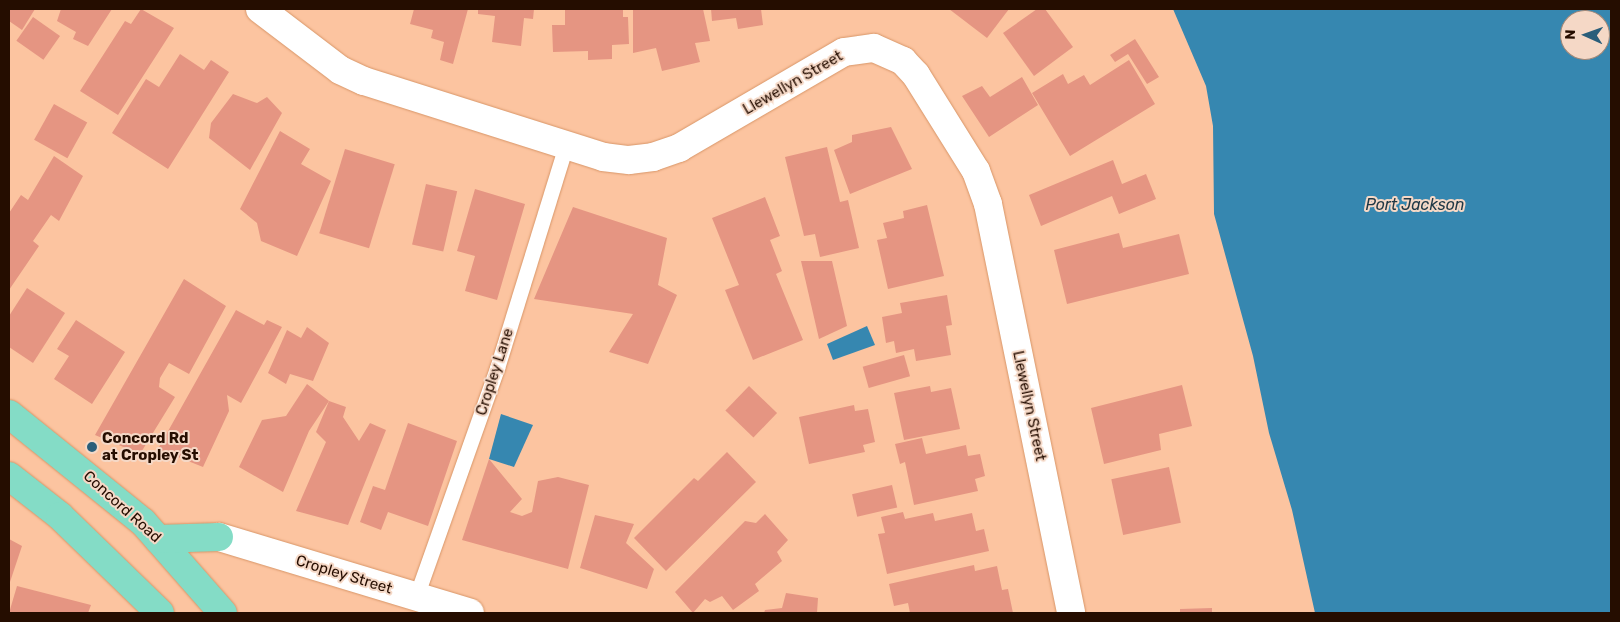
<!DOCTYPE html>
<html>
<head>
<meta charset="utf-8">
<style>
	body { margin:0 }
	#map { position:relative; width:1620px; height:622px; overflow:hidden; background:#fcc4a0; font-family:Rubik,sans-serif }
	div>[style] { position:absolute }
	.water>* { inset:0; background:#3687b0 }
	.building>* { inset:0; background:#e59582; transform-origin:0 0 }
	.roads { filter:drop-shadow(0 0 1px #d89668) drop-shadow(0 0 1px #d89668) }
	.service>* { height:15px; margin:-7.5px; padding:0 7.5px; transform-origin:7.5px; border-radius:7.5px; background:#fff }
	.minor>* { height:28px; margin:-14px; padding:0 14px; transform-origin:14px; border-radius:14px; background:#fff }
	.trunk>* { height:28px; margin:-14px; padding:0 14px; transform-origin:14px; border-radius:14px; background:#84dcc6 }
	.dots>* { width:14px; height:14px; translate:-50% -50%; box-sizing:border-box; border:2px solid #f5d8c6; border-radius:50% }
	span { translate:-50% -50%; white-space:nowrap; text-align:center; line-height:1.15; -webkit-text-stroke:4px #f5d8c6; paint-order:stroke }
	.street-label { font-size:15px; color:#250d00 }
	.poi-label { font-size:15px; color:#250d00; font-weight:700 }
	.left { translate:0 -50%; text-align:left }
	.water-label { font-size:16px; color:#1f3846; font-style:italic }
	.frame { position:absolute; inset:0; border:10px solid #250d00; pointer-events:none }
	.north { position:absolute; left:1560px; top:10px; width:50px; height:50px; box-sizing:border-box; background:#f5d8c6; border:1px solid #a28777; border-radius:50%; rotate:272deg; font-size:14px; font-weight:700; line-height:20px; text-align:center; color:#250d00 }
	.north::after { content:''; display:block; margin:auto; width:18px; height:22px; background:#2a5e7a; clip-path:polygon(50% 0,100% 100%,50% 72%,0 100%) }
</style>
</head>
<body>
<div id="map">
	<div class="water">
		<div style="clip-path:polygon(evenodd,1173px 9px,1611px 9px,1611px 613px,1315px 613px,1292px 510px,1269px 433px,1253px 356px,1214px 214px,1213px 126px,1206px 86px,1173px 9px,1570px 20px,1600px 20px,1600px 50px,1570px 50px,1570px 20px)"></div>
		<div style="clip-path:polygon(867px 326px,875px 345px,833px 360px,827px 344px)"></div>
		<div style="clip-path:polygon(501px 414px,533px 425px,514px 467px,489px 459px)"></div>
	</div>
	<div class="building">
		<div style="clip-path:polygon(9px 9px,35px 9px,22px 30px,9px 21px)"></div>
		<div style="clip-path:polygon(61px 9px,112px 9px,88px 46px,73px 39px,76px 32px,57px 21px)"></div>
		<div style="clip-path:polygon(141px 9px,174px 28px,118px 115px,80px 91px,125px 21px,131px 24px)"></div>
		<div style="clip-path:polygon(414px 9px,468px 9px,453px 64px,440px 60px,444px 42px,431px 38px,433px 30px,410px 24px)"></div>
		<div style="clip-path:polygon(478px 9px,534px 9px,533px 19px,524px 18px,521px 46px,492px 42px,495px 16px,478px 14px)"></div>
		<div style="clip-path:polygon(565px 9px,623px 9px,623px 17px,628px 17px,629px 44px,612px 45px,612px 59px,588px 60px,588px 51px,553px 52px,552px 25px,565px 25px)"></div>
		<div style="clip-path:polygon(633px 9px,703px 9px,710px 41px,695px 43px,700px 62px,662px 71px,656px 48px,633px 53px)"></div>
		<div style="clip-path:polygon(711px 9px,761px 9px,763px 25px,738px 29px,736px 18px,712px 21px)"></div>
		<div style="clip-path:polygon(949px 9px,1009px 9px,987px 38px)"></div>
		<div style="clip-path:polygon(1037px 9px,1045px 9px,1073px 47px,1034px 76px,1003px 33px)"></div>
		<div style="left:33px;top:17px;width:33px;height:29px;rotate:35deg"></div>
		<div style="clip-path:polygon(1135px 39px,1159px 77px,1147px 84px,1128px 54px,1115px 62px,1110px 55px)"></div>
		<div style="clip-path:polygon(180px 54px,204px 70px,211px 60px,229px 72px,168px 169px,112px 133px,146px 79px,159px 87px)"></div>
		<div style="clip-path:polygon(1129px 60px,1155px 104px,1070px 156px,1032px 93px,1063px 74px,1068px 84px,1084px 75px,1090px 85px)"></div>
		<div style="clip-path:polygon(1022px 77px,1038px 105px,989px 137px,962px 96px,982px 86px,990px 97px)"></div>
		<div style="clip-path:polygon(233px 94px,257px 103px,267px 97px,282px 113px,250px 170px,209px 138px,211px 123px)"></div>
		<div style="left:54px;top:104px;width:38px;height:41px;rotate:29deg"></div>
		<div style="clip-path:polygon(891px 127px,912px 169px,850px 194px,834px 150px,852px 142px,852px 135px)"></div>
		<div style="clip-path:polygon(280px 131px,310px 149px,301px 164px,331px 181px,297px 256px,261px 241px,257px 223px,240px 209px)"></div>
		<div style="clip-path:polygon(827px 147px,840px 202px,848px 200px,859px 248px,820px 257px,815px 234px,804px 236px,785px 157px)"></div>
		<div style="left:345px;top:149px;width:52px;height:88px;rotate:17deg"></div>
		<div style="clip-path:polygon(54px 156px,83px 176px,59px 221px,51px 215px,33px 241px,39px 246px,9px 290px,9px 213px,21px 195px,28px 200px)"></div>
		<div style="clip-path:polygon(1113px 160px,1122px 184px,1146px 174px,1156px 199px,1119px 214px,1112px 196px,1041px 226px,1029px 195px)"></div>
		<div style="left:426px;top:184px;width:32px;height:62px;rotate:13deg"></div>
		<div style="clip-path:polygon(475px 189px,525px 204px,497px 300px,465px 291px,475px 256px,457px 251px)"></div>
		<div style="clip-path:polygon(765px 197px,780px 236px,770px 240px,782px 271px,776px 274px,803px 340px,753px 360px,725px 290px,739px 285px,712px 218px)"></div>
		<div style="clip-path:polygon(927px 205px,944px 276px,888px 289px,877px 240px,887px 238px,883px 223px,904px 218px,903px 211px)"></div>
		<div style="clip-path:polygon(573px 207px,667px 238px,658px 285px,677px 295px,648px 364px,609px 352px,633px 314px,534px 299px)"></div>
		<div style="clip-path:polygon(1119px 233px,1123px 248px,1179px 234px,1189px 274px,1067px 304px,1054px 250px)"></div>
		<div style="clip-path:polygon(801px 261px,832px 261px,847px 326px,819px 339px)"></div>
		<div style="clip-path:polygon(184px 279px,226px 306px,189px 374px,169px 363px,160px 378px,159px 387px,175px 397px,140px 454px,95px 435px)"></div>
		<div style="clip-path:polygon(27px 288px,65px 313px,33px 363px,9px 347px,9px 316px)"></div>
		<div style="clip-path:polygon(947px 295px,952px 325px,946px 326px,951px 355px,916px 361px,914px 349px,896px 353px,894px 341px,886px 343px,882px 317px,902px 313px,900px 303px)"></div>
		<div style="clip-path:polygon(236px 310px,264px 325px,267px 320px,282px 327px,241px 403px,227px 395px,229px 411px,203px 467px,158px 449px)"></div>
		<div style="clip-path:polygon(76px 320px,125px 352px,92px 404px,54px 379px,69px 356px,57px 349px)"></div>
		<div style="clip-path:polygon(307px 327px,329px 343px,313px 381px,290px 374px,286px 384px,268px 373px,287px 330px,301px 338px)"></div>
		<div style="left:904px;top:355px;width:22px;height:43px;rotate:74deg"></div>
		<div style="clip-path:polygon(307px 384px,329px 401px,309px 431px,283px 492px,239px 467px,262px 420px,286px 416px)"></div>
		<div style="clip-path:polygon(1182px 385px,1192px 426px,1159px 434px,1161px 450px,1104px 464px,1091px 408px)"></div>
		<div style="left:749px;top:386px;width:39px;height:34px;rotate:44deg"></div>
		<div style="clip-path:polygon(930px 386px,931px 392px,951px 388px,960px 429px,904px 440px,894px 393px)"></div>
		<div style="clip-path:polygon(329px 401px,346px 407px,343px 417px,359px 441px,370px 423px,386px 430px,348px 525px,296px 511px,326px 442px,316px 432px)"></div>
		<div style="clip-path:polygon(854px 405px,855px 411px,868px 409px,875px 442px,863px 445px,865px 452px,809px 464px,799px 417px)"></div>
		<div style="clip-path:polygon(408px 423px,457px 441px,428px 526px,388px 512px,381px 530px,360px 522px,373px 486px,385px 490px)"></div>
		<div style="clip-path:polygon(922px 438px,926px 454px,966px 445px,968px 456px,980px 454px,985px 476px,975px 479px,978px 491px,914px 505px,905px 462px,900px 464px,895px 444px)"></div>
		<div style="clip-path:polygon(727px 452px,756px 482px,666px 571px,634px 538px,694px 478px,698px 481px)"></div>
		<div style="clip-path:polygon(489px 459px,522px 499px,510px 512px,522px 516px,532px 512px,538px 481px,558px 477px,589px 485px,568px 569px,462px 540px)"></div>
		<div style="left:1169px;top:467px;width:57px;height:59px;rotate:78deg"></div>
		<div style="left:892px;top:485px;width:23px;height:41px;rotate:77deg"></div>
		<div style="clip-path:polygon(903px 512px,905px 519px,933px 513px,935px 521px,972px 513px,976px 531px,984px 529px,989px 551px,887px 574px,878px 534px,885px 533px,881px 517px)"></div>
		<div style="clip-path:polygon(765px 514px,788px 540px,777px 552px,782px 561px,755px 584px,759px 591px,733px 610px,722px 596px,710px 602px,705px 599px,693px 613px,675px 592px,745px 521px,756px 523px)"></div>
		<div style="clip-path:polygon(595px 515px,634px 524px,626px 543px,654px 569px,647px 589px,580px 568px)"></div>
		<div style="clip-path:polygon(9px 539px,22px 546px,9px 585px)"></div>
		<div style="clip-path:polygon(974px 565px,975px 571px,997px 566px,1002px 590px,1008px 589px,1013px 613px,910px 613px,908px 603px,894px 606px,889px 584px)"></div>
		<div style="clip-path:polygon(17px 586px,91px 605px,88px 613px,9px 613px)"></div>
		<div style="clip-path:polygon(786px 593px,818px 598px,817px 613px,764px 613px,765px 610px,782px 608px)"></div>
		<div style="clip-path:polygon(1212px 608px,1212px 613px,1180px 613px,1180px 609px)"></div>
	</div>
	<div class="roads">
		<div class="service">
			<div style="left:416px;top:597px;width:243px;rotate:-70.5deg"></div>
			<div style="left:497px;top:368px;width:233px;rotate:-72.8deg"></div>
		</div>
		<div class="minor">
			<div style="left:260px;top:9px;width:101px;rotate:37.3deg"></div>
			<div style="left:340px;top:70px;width:26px;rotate:25deg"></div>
			<div style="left:364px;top:81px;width:251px;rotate:17.6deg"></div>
			<div style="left:603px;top:157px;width:26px;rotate:7deg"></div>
			<div style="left:629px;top:160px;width:24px;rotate:-7deg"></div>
			<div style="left:653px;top:157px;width:28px;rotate:-19deg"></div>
			<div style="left:679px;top:148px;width:191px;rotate:-30.2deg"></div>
			<div style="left:844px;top:52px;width:30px;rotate:-8deg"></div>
			<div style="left:874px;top:48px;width:32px;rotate:24deg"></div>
			<div style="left:903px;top:61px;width:19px;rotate:47deg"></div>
			<div style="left:916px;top:75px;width:113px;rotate:58deg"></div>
			<div style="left:976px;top:171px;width:35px;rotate:70deg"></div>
			<div style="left:988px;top:204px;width:417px;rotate:78.5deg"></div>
			<div style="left:219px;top:537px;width:262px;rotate:16.8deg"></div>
		</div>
		<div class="trunk">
			<div style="left:9px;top:414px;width:172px;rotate:38.9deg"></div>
			<div style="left:143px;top:522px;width:121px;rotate:48.7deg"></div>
			<div style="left:9px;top:476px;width:65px;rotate:38.1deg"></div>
			<div style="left:60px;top:516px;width:139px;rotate:44.1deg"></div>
			<div style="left:158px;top:539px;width:61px;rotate:-1.9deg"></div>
		</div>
	</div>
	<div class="dots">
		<div style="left:92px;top:447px;background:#2a5e7a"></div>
	</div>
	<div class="street-label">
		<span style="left:793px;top:83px;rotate:-30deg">Llewellyn Street</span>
		<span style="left:495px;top:372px;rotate:-72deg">Cropley Lane</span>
		<span style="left:1029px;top:406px;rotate:78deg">Llewellyn Street</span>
		<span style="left:122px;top:507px;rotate:42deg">Concord Road</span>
		<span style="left:344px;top:575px;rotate:17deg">Cropley Street</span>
	</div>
	<div class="poi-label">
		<span class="left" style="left:102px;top:447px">Concord Rd<br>at Cropley St</span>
	</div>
	<div class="water-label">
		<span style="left:1415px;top:205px">Port Jackson</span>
	</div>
	<div class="frame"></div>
	<div class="north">N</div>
</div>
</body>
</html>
